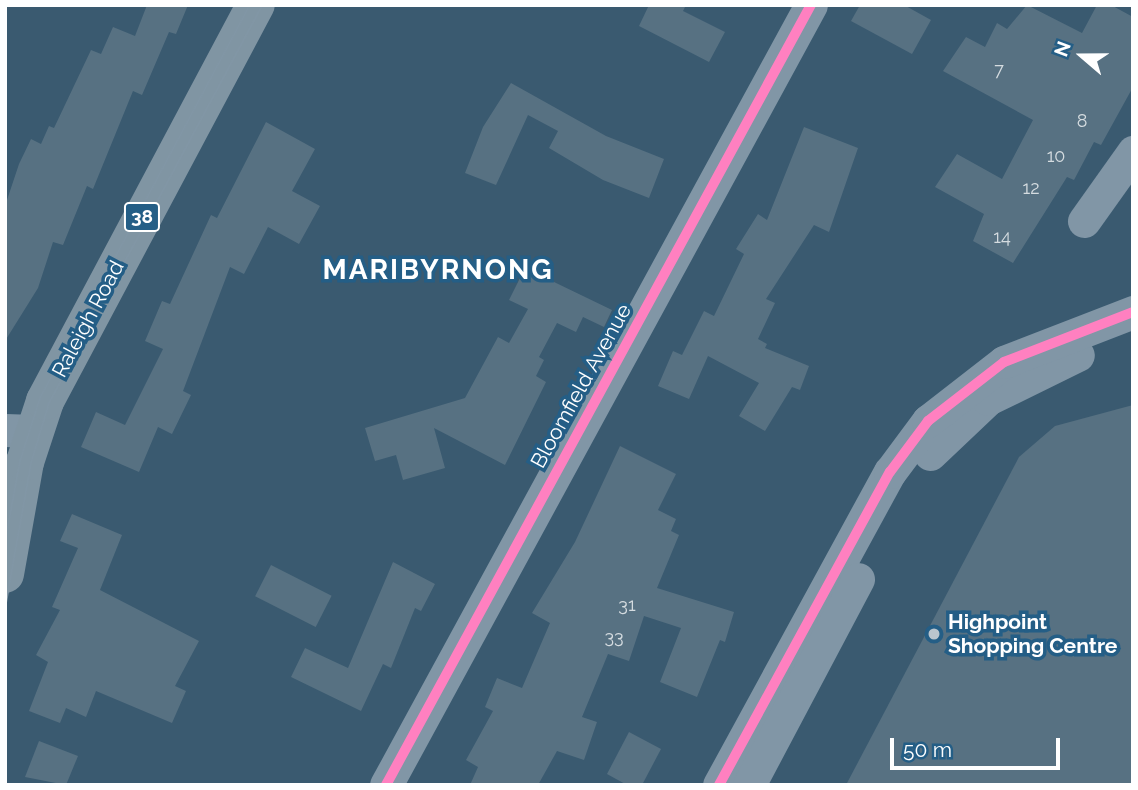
<!DOCTYPE html>
<html>
<head>
<meta charset="utf-8">
<style>
	body { margin:0 }
	#map { position:relative; width:1138px; height:790px; overflow:hidden; background:#3a5a70; font-family:Raleway,sans-serif }
	div>[style] { position:absolute }
	.building>* { inset:0; background:#577182; transform-origin:0 0 }
	.minor>* { height:33px; margin:-16.5px; padding:0 16.5px; transform-origin:16.5px; border-radius:16.5px; background:#8196a6 }
	.major>* { height:38px; margin:-19px; padding:0 19px; transform-origin:19px; border-radius:19px; background:#8095a3 }
	.tram>* { height:2px; margin:-1px; padding:0 1px; transform-origin:1px; border-radius:1px; background:#8196a5 }
	.cycleway>* { height:10px; margin:-5px; padding:0 5px; transform-origin:5px; border-radius:5px; background:#ff80c0 }
	.dots>* { width:19px; height:19px; translate:-50% -50%; box-sizing:border-box; border:4px solid #245e86; border-radius:50% }
	span { translate:-50% -50%; white-space:nowrap; text-align:center; line-height:1.15; -webkit-text-stroke:7px #245e86; paint-order:stroke }
	.number-label { font-size:18px; color:#d5dce0 }
	.number-label span { -webkit-text-stroke-width:0 }
	.shield-label span { padding:2px 5px; background:#245e86; border:2px solid; border-radius:5px; -webkit-text-stroke-width:0 }
	.shield-label { font-size:19px; color:#fff; font-weight:700 }
	.street-label { font-size:21px; color:#fff }
	.poi-label { font-size:21px; color:#fff; font-weight:700 }
	.left { translate:0 -50%; text-align:left }
	.district-label { font-size:28px; color:#fff; font-weight:700; letter-spacing:2px }
	.frame { position:absolute; inset:0; border:7px solid #fff; pointer-events:none }
	.north { position:absolute; left:1047px; top:21px; width:70px; height:70px; -webkit-text-stroke:5px #245e86; paint-order:stroke; rotate:290deg; font-size:19px; font-weight:700; line-height:28px; text-align:center; color:#fff }
	.north::after { content:''; display:block; margin:auto; width:24px; height:32px; background:#fff; clip-path:polygon(50% 0,100% 100%,50% 72%,0 100%) }
	.scale { position:absolute; left:890px; top:738px; width:170px; height:32px; box-sizing:border-box; border:4px solid #fff; border-top:0; padding-left:9px; font-size:21px; line-height:24px; white-space:nowrap; color:#fff; -webkit-text-stroke:5px #245e86; paint-order:stroke }
</style>
</head>
<body>
<div id="map">
	<div class="building">
		<div style="clip-path:polygon(147px 5px,188px 5px,176px 34px,169px 32px,142px 95px,133px 91px,93px 189px,87px 186px,63px 245px,53px 242px,38px 288px,5px 341px,5px 206px,19px 164px,31px 139px,41px 144px,49px 126px,54px 128px,91px 50px,101px 54px,113px 27px,135px 36px)"></div>
		<div style="clip-path:polygon(649px 5px,686px 5px,683px 11px,725px 32px,709px 62px,639px 26px)"></div>
		<div style="clip-path:polygon(860px 5px,904px 5px,931px 20px,912px 54px,851px 21px)"></div>
		<div style="clip-path:polygon(1027px 5px,1082px 33px,1097px 5px,1111px 5px,1133px 17px,1133px 87px,1101px 145px,1094px 142px,1074px 180px,1067px 177px,1013px 263px,973px 241px,984px 214px,935px 187px,957px 154px,1002px 179px,1033px 120px,943px 71px,966px 37px,985px 47px,997px 23px,1007px 29px)"></div>
		<div style="clip-path:polygon(511px 83px,606px 136px,664px 159px,649px 198px,603px 180px,549px 148px,558px 131px,528px 115px,496px 185px,465px 173px,483px 127px)"></div>
		<div style="clip-path:polygon(266px 122px,315px 149px,292px 191px,320px 206px,299px 244px,268px 227px,244px 274px,230px 267px,183px 391px,191px 395px,172px 434px,158px 427px,139px 472px,81px 447px,96px 412px,125px 425px,163px 349px,145px 341px,162px 301px,170px 304px,211px 215px,217px 218px)"></div>
		<div style="clip-path:polygon(804px 127px,858px 148px,829px 232px,814px 225px,766px 299px,775px 303px,758px 339px,767px 344px,765px 348px,809px 366px,800px 390px,792px 387px,765px 431px,739px 416px,759px 383px,708px 356px,689px 399px,658px 386px,673px 351px,682px 355px,704px 311px,714px 316px,744px 254px,736px 249px,758px 214px,767px 220px)"></div>
		<div style="clip-path:polygon(525px 268px,612px 310px,604px 327px,583px 317px,576px 332px,557px 323px,539px 357px,544px 360px,536px 376px,546px 382px,505px 465px,434px 428px,445px 468px,403px 480px,396px 455px,375px 461px,365px 428px,465px 398px,498px 337px,509px 343px,528px 309px,509px 300px)"></div>
		<div style="clip-path:polygon(1133px 405px,1133px 785px,846px 785px,1019px 457px,1055px 426px)"></div>
		<div style="clip-path:polygon(620px 446px,676px 474px,658px 510px,676px 519px,671px 531px,679px 535px,657px 588px,734px 612px,725px 642px,720px 640px,697px 697px,660px 682px,681px 628px,644px 616px,629px 661px,608px 654px,582px 717px,597px 722px,584px 760px,557px 751px,538px 785px,470px 785px,478px 767px,466px 760px,493px 711px,485px 707px,497px 678px,522px 688px,550px 623px,532px 613px,575px 542px)"></div>
		<div style="clip-path:polygon(72px 514px,122px 535px,100px 590px,199px 641px,175px 686px,186px 691px,172px 723px,96px 691px,86px 717px,66px 708px,60px 723px,29px 711px,48px 662px,36px 655px,60px 610px,52px 607px,78px 548px,60px 541px)"></div>
		<div style="clip-path:polygon(393px 562px,435px 584px,421px 611px,415px 608px,391px 668px,383px 664px,361px 711px,291px 677px,305px 648px,348px 668px)"></div>
		<div style="left:271px;top:565px;width:68px;height:35px;rotate:27deg"></div>
		<div style="clip-path:polygon(629px 732px,661px 749px,642px 785px,627px 785px,607px 774px)"></div>
		<div style="clip-path:polygon(39px 741px,78px 756px,66px 785px,25px 777px)"></div>
	</div>
	<div class="minor">
		<div style="left:1084px;top:221px;width:85px;rotate:-54.6deg"></div>
		<div style="left:5px;top:430px;width:29px;rotate:2deg"></div>
		<div style="left:930px;top:454px;width:80px;rotate:-43.5deg"></div>
		<div style="left:988px;top:399px;width:100px;rotate:-26.1deg"></div>
		<div style="left:386px;top:785px;width:888px;rotate:-61.42deg"></div>
		<div style="left:719px;top:785px;width:357px;rotate:-61.4deg"></div>
		<div style="left:890px;top:472px;width:64px;rotate:-53.3deg"></div>
		<div style="left:928px;top:421px;width:96px;rotate:-37.8deg"></div>
		<div style="left:1004px;top:362px;width:138px;rotate:-21.2deg"></div>
		<div style="left:749px;top:785px;width:233px;rotate:-62.1deg"></div>
	</div>
	<div class="major">
		<div style="left:5px;top:574px;width:114px;rotate:-79.9deg"></div>
		<div style="left:25px;top:462px;width:64px;rotate:-71.8deg"></div>
		<div style="left:45px;top:401px;width:449px;rotate:-62deg"></div>
	</div>
	<div class="tram">
		<div style="left:5px;top:542px;width:82px;rotate:-79.5deg"></div>
		<div style="left:20px;top:461px;width:66px;rotate:-72.4deg"></div>
		<div style="left:40px;top:398px;width:446px;rotate:-61.9deg"></div>
		<div style="left:5px;top:608px;width:147px;rotate:-79.8deg"></div>
		<div style="left:31px;top:463px;width:63px;rotate:-73.3deg"></div>
		<div style="left:49px;top:403px;width:451px;rotate:-61.8deg"></div>
	</div>
	<div class="cycleway">
		<div style="left:386px;top:785px;width:888px;rotate:-61.42deg"></div>
		<div style="left:719px;top:785px;width:357px;rotate:-61.4deg"></div>
		<div style="left:890px;top:472px;width:64px;rotate:-53.3deg"></div>
		<div style="left:928px;top:421px;width:96px;rotate:-37.8deg"></div>
		<div style="left:1004px;top:362px;width:138px;rotate:-21.2deg"></div>
	</div>
	<div class="dots">
		<div style="left:934px;top:634px;background:#bac5cd"></div>
	</div>
	<div class="number-label">
		<span style="left:999px;top:70px">7</span>
		<span style="left:1082px;top:121px">8</span>
		<span style="left:1056px;top:156px">10</span>
		<span style="left:1031px;top:188px">12</span>
		<span style="left:1002px;top:237px">14</span>
		<span style="left:627px;top:605px">31</span>
		<span style="left:614px;top:637px">33</span>
	</div>
	<div class="shield-label">
		<span style="left:142px;top:217px">38</span>
	</div>
	<div class="street-label">
		<span style="left:88px;top:319px;rotate:-62deg">Raleigh Road</span>
		<span style="left:581px;top:386px;rotate:-61deg">Bloomfield Avenue</span>
	</div>
	<div class="poi-label">
		<span class="left" style="left:948px;top:634px">Highpoint<br>Shopping Centre</span>
	</div>
	<div class="district-label">
		<span style="left:438px;top:270px">MARIBYRNONG</span>
	</div>
	<div class="frame"></div>
	<div class="north">N</div>
	<div class="scale">50 m</div>
</div>
</body>
</html>
